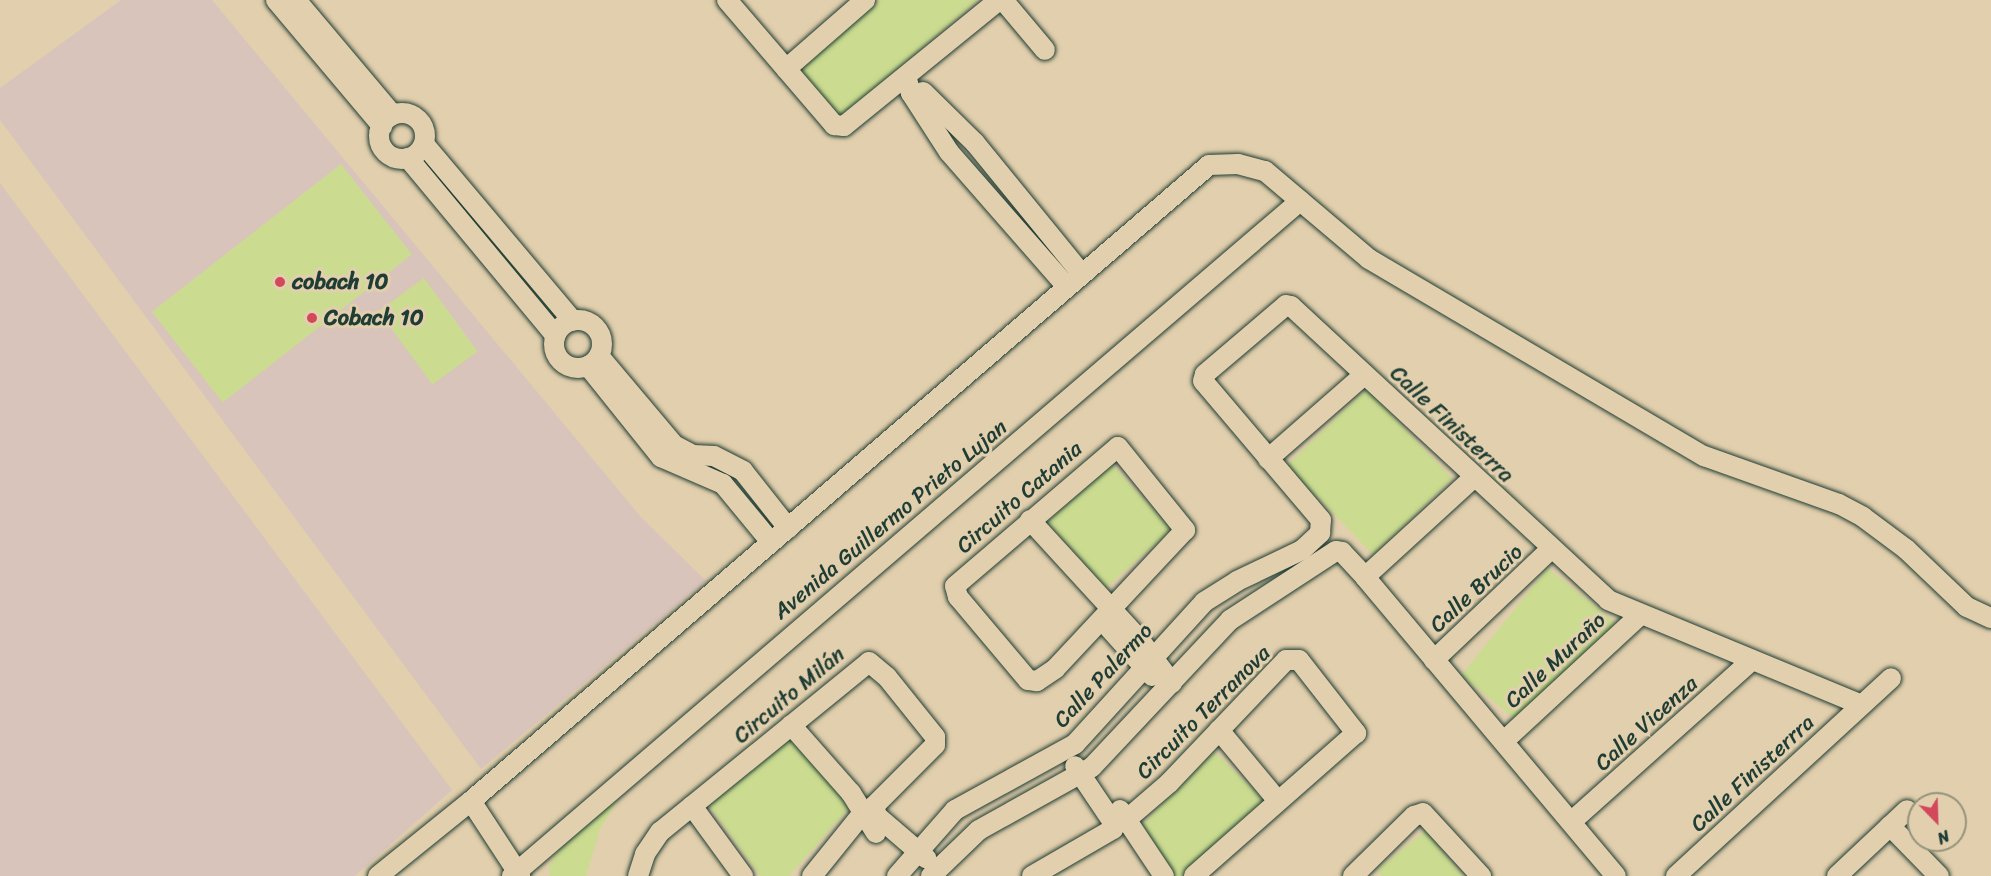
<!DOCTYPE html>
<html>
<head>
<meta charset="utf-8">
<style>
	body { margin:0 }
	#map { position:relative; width:1991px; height:876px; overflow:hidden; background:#e2cfad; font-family:Sriracha,sans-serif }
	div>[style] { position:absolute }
	.built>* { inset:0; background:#d9c4bb }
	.green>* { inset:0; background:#cbdc90; transform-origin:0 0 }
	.roads { filter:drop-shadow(0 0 2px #1f3d34) drop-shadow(0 0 2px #1f3d34) }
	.minor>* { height:20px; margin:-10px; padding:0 10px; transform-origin:10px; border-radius:10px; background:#e2cfad }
	.minor>.ring { margin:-10px; padding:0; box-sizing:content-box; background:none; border:20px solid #e2cfad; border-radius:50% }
	.dots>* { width:16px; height:16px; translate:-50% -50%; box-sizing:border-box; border:3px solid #e2cfad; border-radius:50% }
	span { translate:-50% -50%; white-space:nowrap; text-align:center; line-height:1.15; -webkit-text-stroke:6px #e2cfad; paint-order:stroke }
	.poi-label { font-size:22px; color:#1f3d34; font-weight:700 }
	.left { translate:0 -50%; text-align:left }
	.street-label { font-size:22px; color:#1f3d34 }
	.north { position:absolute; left:1907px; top:792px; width:60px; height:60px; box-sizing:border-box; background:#e2cfad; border:2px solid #94957d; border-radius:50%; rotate:157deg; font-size:16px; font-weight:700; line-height:24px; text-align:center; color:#1f3d34 }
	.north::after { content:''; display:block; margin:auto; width:21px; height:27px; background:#d1495b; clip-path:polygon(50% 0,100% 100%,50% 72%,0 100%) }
</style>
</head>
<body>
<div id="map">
	<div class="built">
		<div style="clip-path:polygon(121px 0,212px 0,641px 517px,706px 581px,481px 769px,0 120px,0 88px)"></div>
		<div style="clip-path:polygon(0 183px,452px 790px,355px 876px,0 876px)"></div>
	</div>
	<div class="green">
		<div style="clip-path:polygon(880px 0,978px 0,845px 113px,835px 115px,800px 72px,803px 64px)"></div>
		<div style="left:341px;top:164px;width:115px;height:240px;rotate:52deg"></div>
		<div style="left:424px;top:278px;width:91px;height:56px;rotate:54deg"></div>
		<div style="left:1366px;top:389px;width:124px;height:110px;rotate:46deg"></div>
		<div style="left:1112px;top:464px;width:88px;height:87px;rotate:48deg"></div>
		<div style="left:1548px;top:568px;width:86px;height:138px;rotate:39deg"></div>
		<div style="clip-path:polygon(792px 735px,849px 808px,789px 876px,760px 876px,706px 801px)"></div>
		<div style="clip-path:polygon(1215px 752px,1266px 802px,1182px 876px,1174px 876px,1139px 828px)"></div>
		<div style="clip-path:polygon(621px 795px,600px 829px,586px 876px,550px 876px,549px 866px,558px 851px)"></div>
		<div style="clip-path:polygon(1425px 831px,1463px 876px,1382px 876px,1377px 870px)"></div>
	</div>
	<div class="roads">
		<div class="minor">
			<div style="left:276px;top:0;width:165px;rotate:49.9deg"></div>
			<div style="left:296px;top:0;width:150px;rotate:49.9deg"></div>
			<div style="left:727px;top:0;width:165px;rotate:49.4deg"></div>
			<div style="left:834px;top:125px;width:10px;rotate:6deg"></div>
			<div style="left:844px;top:126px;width:200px;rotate:-39.1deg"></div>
			<div style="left:1003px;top:0;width:65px;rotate:50deg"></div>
			<div style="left:786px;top:69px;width:105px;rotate:-41.1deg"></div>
			<div style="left:906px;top:76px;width:18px;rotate:74deg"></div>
			<div style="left:911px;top:93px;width:70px;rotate:57.2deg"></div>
			<div style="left:949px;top:152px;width:179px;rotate:48.8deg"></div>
			<div style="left:923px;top:92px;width:73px;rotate:44.4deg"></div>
			<div style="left:975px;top:143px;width:169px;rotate:50.8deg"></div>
			<div class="ring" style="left:379px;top:113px;width:26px;height:26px"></div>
			<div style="left:424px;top:144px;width:231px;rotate:49.9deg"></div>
			<div style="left:408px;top:158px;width:231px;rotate:50.3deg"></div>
			<div class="ring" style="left:554px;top:320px;width:28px;height:28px"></div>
			<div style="left:599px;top:356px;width:116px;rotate:49.9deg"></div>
			<div style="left:674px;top:445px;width:21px;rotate:28deg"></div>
			<div style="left:693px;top:455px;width:21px;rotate:3deg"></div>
			<div style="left:714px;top:456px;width:33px;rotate:27deg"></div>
			<div style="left:743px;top:471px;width:73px;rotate:51.7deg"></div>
			<div style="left:588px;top:366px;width:117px;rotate:51.3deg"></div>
			<div style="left:661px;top:457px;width:68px;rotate:23.5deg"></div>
			<div style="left:723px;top:484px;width:75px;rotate:50.4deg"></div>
			<div style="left:1118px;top:447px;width:107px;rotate:51.1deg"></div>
			<div style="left:1185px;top:530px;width:190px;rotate:133.1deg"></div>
			<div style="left:1055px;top:669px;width:22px;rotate:146deg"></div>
			<div style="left:1037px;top:681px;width:9px;rotate:-174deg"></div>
			<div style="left:1028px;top:680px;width:109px;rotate:-130.1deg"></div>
			<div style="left:958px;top:597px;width:11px;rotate:-105deg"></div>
			<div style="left:955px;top:586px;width:214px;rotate:-40.5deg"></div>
			<div style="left:1268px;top:459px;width:128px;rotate:-41.2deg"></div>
			<div style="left:1030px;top:520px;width:161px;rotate:47.5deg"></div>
			<div style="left:1139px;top:639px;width:55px;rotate:53.1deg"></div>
			<div style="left:1365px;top:577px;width:148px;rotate:-42.5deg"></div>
			<div style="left:1102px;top:620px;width:75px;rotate:48.2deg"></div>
			<div style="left:1434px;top:660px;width:160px;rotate:-43.5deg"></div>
			<div style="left:791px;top:725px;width:91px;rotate:48.6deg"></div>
			<div style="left:851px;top:793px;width:47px;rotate:58deg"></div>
			<div style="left:1219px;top:730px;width:92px;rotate:50.3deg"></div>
			<div style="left:1504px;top:741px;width:185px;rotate:-42.8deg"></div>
			<div style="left:471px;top:801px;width:90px;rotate:56.8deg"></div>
			<div style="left:692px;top:806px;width:87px;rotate:53.9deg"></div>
			<div style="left:1120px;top:810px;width:79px;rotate:56.3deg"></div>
			<div style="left:1126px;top:820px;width:57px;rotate:-40.7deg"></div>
			<div style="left:1169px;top:783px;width:170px;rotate:-46.4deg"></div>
			<div style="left:1286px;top:660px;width:13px"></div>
			<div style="left:1299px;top:660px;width:93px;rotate:52deg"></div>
			<div style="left:1356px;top:733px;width:216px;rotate:138.6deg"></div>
			<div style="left:1571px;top:822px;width:243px;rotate:-41.8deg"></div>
			<div style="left:1890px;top:826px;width:70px;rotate:45.6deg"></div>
			<div style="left:378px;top:876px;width:119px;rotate:-38.9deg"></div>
			<div style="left:471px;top:801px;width:974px;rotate:-40.75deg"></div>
			<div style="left:1209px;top:165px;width:29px;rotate:-2deg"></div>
			<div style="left:1238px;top:164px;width:28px;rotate:15deg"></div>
			<div style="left:1265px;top:171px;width:136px;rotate:40.2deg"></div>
			<div style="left:1369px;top:259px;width:389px;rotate:30.5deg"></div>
			<div style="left:1704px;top:456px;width:143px;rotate:19.6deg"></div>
			<div style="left:1839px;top:504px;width:27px;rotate:28deg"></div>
			<div style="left:1863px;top:517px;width:54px;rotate:36.7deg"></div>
			<div style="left:1906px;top:549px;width:84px;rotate:43.6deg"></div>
			<div style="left:1967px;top:607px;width:26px;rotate:25deg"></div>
			<div style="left:512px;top:876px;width:1038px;rotate:-40.58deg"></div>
			<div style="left:638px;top:876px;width:23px;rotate:-72deg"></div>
			<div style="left:645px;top:854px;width:27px;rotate:-56deg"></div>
			<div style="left:660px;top:832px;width:269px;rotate:-39.1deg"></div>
			<div style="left:869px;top:662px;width:23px;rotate:40deg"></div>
			<div style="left:887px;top:677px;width:77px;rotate:51.3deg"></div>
			<div style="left:935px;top:737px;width:8px;rotate:90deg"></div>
			<div style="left:935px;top:745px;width:86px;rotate:135deg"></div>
			<div style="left:874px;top:806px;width:10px;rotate:73deg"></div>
			<div style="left:877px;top:816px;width:65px;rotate:40.6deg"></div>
			<div style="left:812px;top:876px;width:80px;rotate:-51.1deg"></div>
			<div style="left:897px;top:876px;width:88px;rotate:-48.7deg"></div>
			<div style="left:955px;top:810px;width:137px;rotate:-28.8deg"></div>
			<div style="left:1075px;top:744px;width:192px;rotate:-47.7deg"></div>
			<div style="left:1204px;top:602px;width:39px;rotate:-32deg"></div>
			<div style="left:1237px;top:581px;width:72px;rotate:-25.5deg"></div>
			<div style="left:1302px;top:550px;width:25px;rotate:-43deg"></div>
			<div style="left:1320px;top:533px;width:13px;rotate:-86deg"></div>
			<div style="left:1321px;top:520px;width:182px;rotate:-130.3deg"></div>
			<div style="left:1203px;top:381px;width:7px;rotate:-74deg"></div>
			<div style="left:1205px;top:374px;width:106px;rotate:-40.4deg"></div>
			<div style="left:1286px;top:305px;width:5px;rotate:11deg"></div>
			<div style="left:1291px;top:306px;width:432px;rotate:42.8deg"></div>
			<div style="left:1608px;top:600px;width:274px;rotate:22.5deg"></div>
			<div style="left:931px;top:876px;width:66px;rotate:-43.8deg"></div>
			<div style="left:979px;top:830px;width:129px;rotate:-29.1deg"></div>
			<div style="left:1092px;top:767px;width:202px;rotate:-46.8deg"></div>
			<div style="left:1230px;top:620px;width:126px;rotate:-33.1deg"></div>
			<div style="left:1336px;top:551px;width:6px;rotate:9deg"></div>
			<div style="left:1342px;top:552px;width:34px;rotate:47deg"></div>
			<div style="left:1365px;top:577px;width:390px;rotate:50deg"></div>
			<div style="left:1032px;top:876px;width:94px;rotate:-30.1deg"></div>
			<div style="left:1113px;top:829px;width:8px;rotate:-97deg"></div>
			<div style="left:1112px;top:821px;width:66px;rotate:-123.9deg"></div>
			<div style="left:1353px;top:876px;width:86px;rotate:-44.5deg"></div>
			<div style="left:1414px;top:816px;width:9px;rotate:-18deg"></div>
			<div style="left:1423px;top:813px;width:86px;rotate:47.4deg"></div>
			<div style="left:1676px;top:876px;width:292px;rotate:-42.6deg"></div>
			<div style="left:1837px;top:876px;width:96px;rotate:-43.3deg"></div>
		</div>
	</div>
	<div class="dots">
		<div style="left:280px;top:282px;background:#d1495b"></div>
		<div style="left:312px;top:318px;background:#d1495b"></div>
	</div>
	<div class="poi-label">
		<span class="left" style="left:292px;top:282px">cobach 10</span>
		<span class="left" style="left:324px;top:318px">Cobach 10</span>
	</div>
	<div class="street-label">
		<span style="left:1452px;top:424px;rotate:43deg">Calle Finisterrra</span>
		<span style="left:1019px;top:497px;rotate:-41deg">Circuito Catania</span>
		<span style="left:890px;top:519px;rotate:-40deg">Avenida Guillermo Prieto Lujan</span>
		<span style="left:1476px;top:588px;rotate:-43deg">Calle Brucio</span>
		<span style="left:1555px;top:660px;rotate:-43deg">Calle Muraño</span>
		<span style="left:1103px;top:675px;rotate:-47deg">Calle Palermo</span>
		<span style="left:789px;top:695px;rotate:-40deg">Circuito Milán</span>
		<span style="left:1203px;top:712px;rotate:-45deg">Circuito Terranova</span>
		<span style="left:1646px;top:723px;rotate:-42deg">Calle Vicenza</span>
		<span style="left:1752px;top:773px;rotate:-43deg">Calle Finisterrra</span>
	</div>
	<div class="north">N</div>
</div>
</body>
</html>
